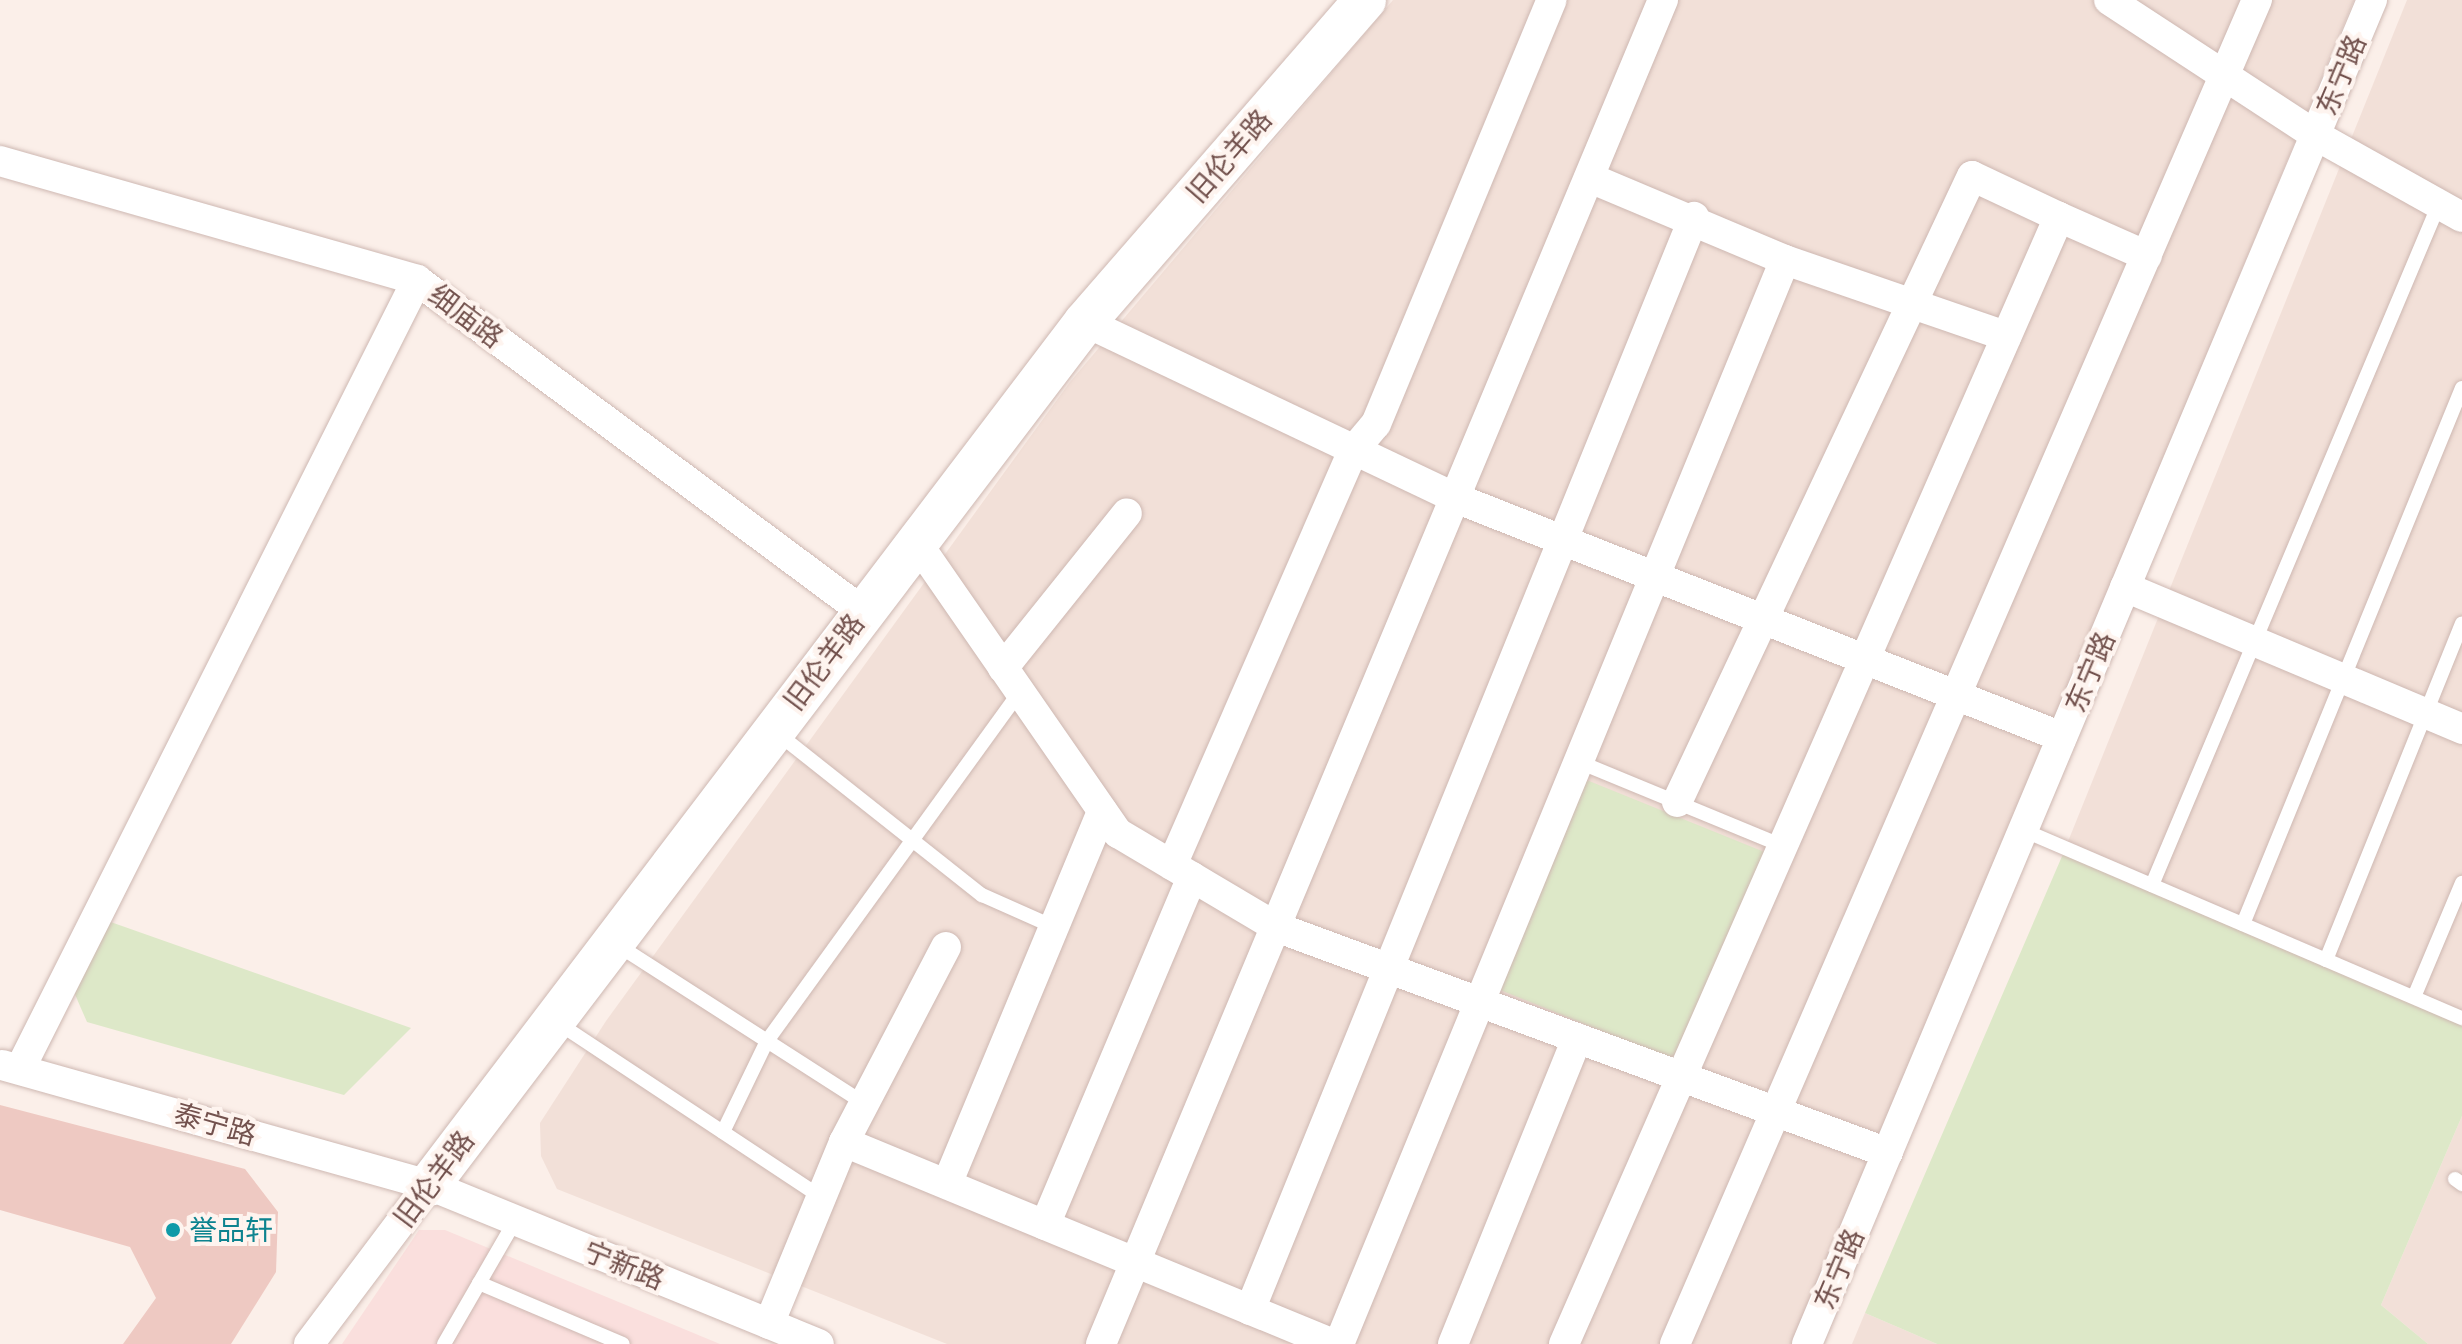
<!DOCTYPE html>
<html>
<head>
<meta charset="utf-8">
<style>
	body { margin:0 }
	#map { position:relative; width:2462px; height:1344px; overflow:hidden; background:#fbefe9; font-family:"Golos Text","Noto Sans SC",sans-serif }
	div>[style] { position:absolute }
	.residential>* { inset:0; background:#f2e0d8 }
	.commercial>* { inset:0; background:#fadfdd }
	.green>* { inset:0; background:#dde8c8; transform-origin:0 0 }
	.building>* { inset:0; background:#eec9c2 }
	.roads { filter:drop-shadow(0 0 2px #ceb8b2) drop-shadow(0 0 2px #ceb8b2) }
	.lane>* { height:14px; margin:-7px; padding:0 7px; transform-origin:7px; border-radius:7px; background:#fff }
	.street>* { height:30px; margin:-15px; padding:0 15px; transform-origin:15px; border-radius:15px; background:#fff }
	.secondary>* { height:42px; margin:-21px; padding:0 21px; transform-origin:21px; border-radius:21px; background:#fff }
	.dots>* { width:22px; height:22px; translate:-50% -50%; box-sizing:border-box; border:4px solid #fef4ef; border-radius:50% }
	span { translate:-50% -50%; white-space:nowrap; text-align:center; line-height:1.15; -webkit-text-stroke:8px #fef4ef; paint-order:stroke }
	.street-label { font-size:28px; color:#73524e }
	.culture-label { font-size:28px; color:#0d838f }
	.left { translate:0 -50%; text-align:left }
</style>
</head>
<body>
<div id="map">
	<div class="residential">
		<div style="clip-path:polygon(1393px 0,2354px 0,1795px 1344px,947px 1344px,557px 1189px,541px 1156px,540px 1123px,606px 1021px,1070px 382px)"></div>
		<div style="clip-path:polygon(2407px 0,2462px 0,2462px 1025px,2063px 854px)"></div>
		<div style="clip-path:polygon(2462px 1116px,2462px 1344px,2428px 1344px,2381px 1305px)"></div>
		<div style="clip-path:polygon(1865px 1313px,1937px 1344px,1852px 1344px)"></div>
	</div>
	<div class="commercial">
		<div style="clip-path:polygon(419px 1230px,445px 1230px,720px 1344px,342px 1344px)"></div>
	</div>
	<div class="green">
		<div style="left:1584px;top:779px;width:194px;height:227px;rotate:22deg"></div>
		<div style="clip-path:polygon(2063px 854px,2462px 1025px,2462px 1116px,2381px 1305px,2428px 1344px,1937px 1344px,1865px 1313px)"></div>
		<div style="clip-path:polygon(105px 920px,411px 1028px,344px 1095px,87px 1022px,70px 983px)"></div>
	</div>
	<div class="building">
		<div style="clip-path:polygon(0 1105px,245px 1169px,278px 1212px,276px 1272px,231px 1344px,123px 1344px,156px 1298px,130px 1247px,0 1210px)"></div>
	</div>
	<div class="roads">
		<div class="lane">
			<div style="left:776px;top:732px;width:263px;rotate:38.4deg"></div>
			<div style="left:982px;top:895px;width:79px;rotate:24deg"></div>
			<div style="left:1579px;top:762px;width:221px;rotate:22.4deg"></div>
			<div style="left:2023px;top:830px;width:478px;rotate:23.2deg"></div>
			<div style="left:2152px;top:885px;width:739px;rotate:-67.15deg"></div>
			<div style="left:2243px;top:924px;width:579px;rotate:-67.78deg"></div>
			<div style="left:616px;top:944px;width:295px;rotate:32.7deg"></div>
			<div style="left:2326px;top:960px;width:363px;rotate:-68deg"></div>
			<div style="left:2414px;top:997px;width:124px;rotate:-67.2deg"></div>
			<div style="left:558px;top:1023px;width:315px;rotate:33.5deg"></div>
			<div style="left:723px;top:1132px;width:101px;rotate:-64.2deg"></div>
			<div style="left:767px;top:1041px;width:431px;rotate:-54.1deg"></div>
			<div style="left:2455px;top:1179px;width:9px;rotate:36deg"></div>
			<div style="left:479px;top:1283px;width:156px;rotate:23deg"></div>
			<div style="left:444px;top:1344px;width:142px;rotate:-60deg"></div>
		</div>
		<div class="street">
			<div style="left:2109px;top:0;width:246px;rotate:33.2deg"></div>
			<div style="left:2315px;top:135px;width:168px;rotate:29.2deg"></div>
			<div style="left:0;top:161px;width:434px;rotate:15.9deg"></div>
			<div style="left:417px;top:280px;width:555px;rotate:36.64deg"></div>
			<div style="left:1590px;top:178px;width:212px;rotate:22.8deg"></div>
			<div style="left:1785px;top:260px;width:234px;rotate:19deg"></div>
			<div style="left:2059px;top:217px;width:96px;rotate:23.9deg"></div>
			<div style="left:1085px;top:322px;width:413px;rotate:25.4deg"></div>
			<div style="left:1458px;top:499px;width:649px;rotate:21.51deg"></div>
			<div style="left:917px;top:543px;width:353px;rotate:55.3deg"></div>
			<div style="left:1118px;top:833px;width:184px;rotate:30.7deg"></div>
			<div style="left:1276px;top:927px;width:652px;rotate:20.27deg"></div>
			<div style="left:2125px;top:587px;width:366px;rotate:22.8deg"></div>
			<div style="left:1003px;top:668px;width:198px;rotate:-51.3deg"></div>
			<div style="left:1172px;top:865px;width:452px;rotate:-66.4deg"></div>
			<div style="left:1353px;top:451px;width:35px;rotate:-50deg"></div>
			<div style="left:1376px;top:424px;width:459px;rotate:-67.5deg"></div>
			<div style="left:2px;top:1065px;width:444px;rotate:15.7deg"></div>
			<div style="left:429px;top:1185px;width:421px;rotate:22.2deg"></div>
			<div style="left:20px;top:1069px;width:883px;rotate:-63.29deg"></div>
			<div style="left:844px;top:1142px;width:529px;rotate:22.44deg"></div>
			<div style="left:947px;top:1184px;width:404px;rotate:-67.4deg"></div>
			<div style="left:1045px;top:1225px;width:378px;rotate:-67.1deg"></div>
			<div style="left:1250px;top:1310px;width:1180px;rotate:-67.89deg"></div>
			<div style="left:769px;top:1324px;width:197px;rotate:-67.6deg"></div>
			<div style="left:844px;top:1142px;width:220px;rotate:-62.4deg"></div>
			<div style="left:309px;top:1344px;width:199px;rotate:-53deg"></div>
			<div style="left:1101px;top:1344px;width:1457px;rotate:-67.31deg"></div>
			<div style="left:1339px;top:1344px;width:1172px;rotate:-67.64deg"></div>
			<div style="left:1453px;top:1344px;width:330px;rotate:-67.9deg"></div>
			<div style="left:1564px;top:1344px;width:1231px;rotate:-66.29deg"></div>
			<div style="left:2059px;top:217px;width:96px;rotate:-154.8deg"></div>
			<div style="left:1972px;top:176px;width:692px;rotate:115.23deg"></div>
			<div style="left:1675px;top:1344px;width:1465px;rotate:-66.59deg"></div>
			<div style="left:1807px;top:1344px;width:1458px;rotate:-67.2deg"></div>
		</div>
		<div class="secondary">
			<div style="left:429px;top:1185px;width:1084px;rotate:-52.76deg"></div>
			<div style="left:1085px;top:322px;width:427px;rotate:-49deg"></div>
		</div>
	</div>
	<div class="dots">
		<div style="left:173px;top:1230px;background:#0f9aa8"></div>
	</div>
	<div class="street-label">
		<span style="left:2341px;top:75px;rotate:-67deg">东宁路</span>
		<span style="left:1229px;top:156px;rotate:-49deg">旧伦羊路</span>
		<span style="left:466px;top:316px;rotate:37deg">细庙路</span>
		<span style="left:824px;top:662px;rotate:-53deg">旧伦羊路</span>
		<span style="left:2090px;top:672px;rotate:-67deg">东宁路</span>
		<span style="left:215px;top:1124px;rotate:16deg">泰宁路</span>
		<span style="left:434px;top:1179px;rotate:-53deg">旧伦羊路</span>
		<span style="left:624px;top:1265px;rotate:22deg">宁新路</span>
		<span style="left:1839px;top:1269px;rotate:-67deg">东宁路</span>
	</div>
	<div class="culture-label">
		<span class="left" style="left:189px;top:1230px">誉品轩</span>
	</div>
</div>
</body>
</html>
